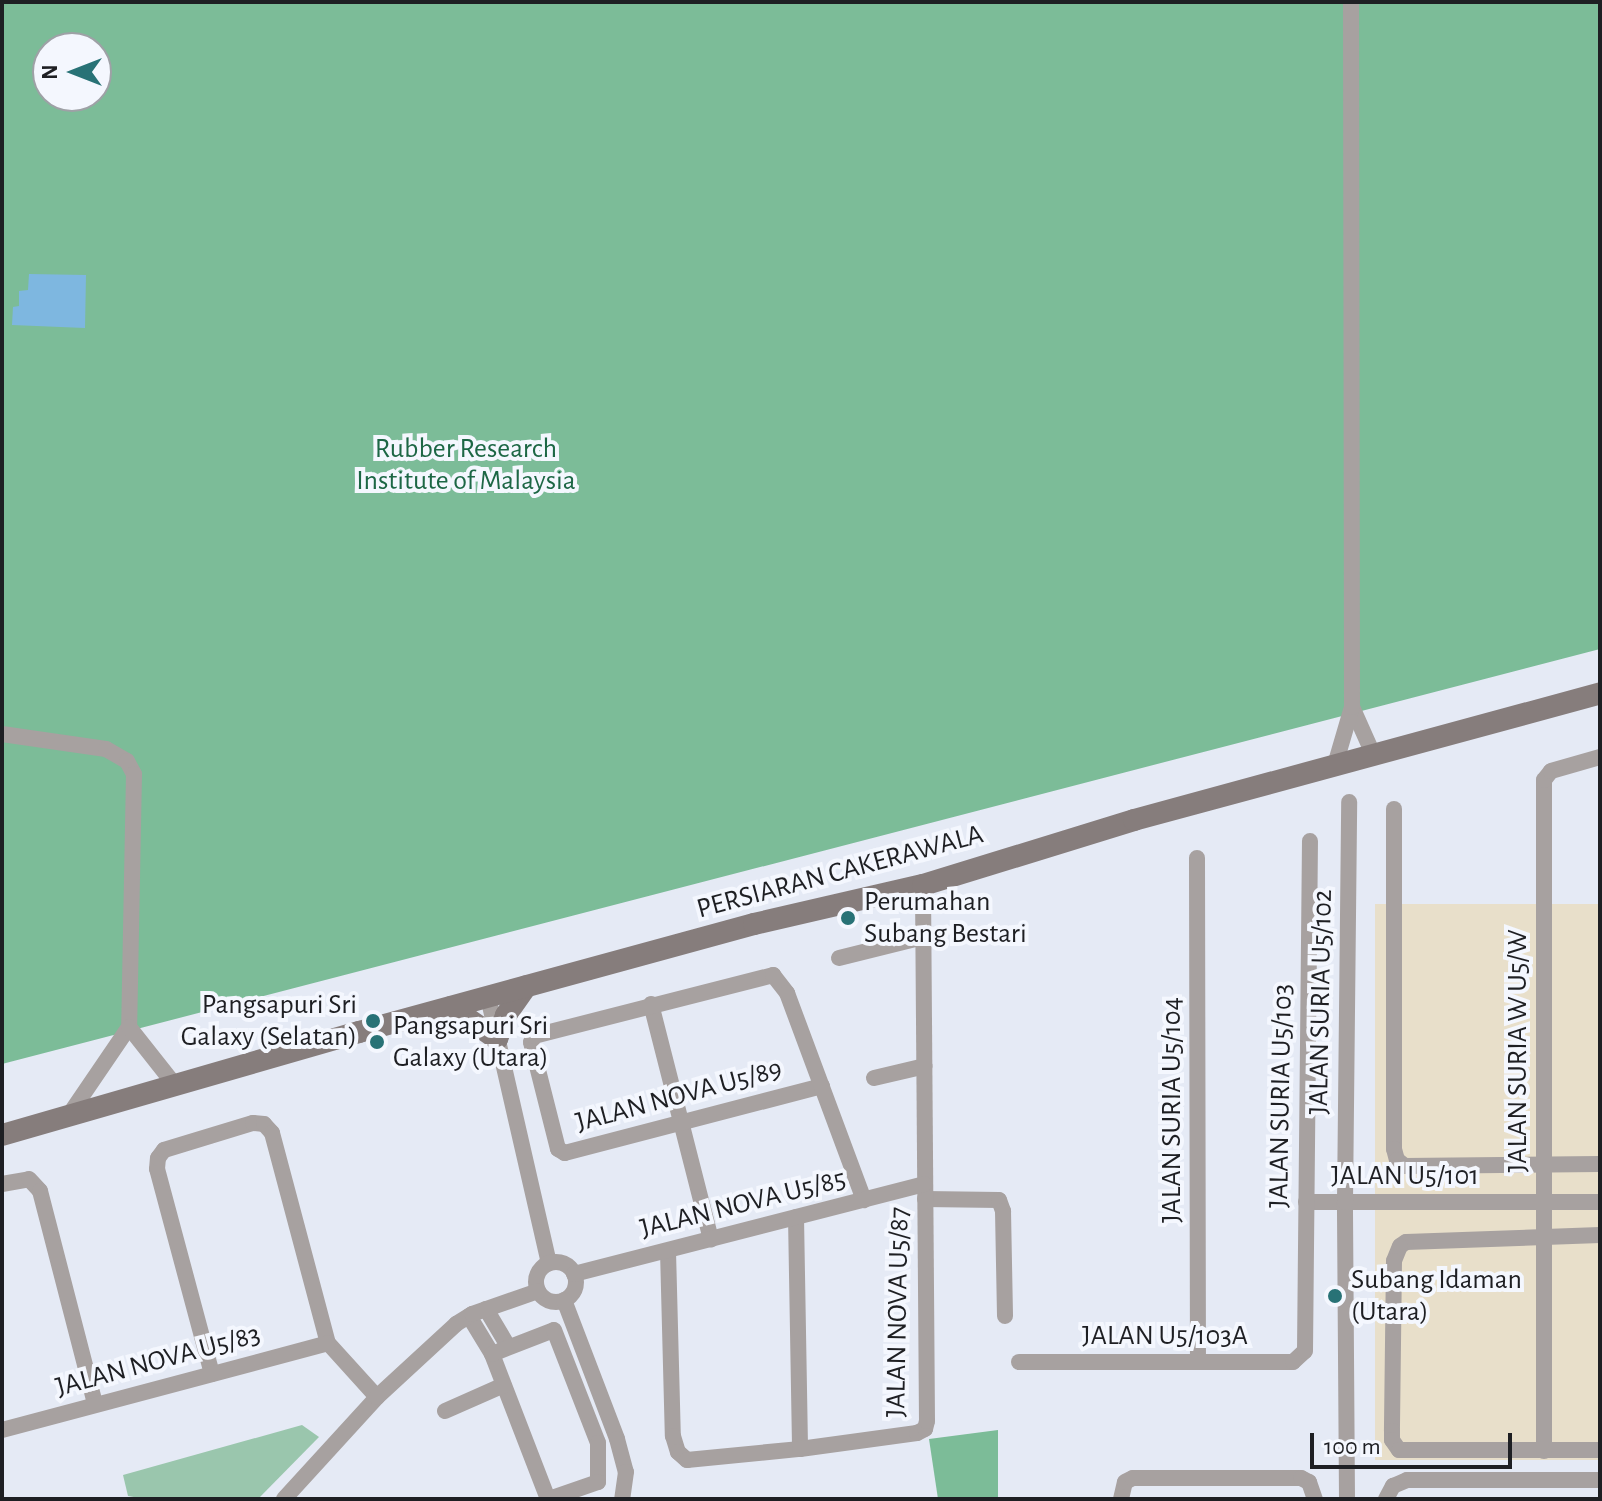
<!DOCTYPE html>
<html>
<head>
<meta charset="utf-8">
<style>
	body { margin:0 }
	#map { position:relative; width:1602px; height:1501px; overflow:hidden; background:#e5eaf5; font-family:"Alegreya Sans",sans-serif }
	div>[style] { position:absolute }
	.commercial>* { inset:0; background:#e8dfca; transform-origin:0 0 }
	.green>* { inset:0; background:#9ac6ad }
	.forest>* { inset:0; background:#7cbc98 }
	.water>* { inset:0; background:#7eb7e0 }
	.street>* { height:16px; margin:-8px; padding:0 8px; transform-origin:8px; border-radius:8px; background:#a7a1a0 }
	.street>.ring { margin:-8px; padding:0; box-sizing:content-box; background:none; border:16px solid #a7a1a0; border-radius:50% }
	.secondary>* { height:22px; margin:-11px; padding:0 11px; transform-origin:11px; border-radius:11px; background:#867d7c }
	.dots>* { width:22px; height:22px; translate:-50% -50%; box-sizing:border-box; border:4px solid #f4f7fe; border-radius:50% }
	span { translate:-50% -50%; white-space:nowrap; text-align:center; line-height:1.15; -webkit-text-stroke:8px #f4f7fe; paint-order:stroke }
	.park-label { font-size:28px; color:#1d6745 }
	.street-label { font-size:28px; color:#1e1f23 }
	.poi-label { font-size:28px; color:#1e1f23 }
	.left { translate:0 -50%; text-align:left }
	.right { translate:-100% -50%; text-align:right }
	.frame { position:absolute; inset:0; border:4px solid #1e1f23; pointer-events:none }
	.north { position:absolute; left:32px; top:32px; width:80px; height:80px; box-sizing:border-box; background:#f4f7fe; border:2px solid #9ea1a6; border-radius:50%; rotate:270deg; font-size:22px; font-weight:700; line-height:32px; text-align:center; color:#1e1f23 }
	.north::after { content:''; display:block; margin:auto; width:28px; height:36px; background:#287276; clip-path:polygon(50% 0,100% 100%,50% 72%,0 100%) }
	.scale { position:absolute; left:1310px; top:1433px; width:202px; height:36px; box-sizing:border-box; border:4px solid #1e1f23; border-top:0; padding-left:10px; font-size:24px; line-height:28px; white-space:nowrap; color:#1e1f23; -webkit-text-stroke:6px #f4f7fe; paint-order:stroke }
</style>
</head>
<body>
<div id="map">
	<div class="commercial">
		<div style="left:1600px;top:904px;width:556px;height:225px;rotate:90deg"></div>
	</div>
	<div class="green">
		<div style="clip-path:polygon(302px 1425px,319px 1437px,258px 1499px,145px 1499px,128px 1496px,123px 1475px)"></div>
	</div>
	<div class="forest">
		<div style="clip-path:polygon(evenodd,2px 2px,1600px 2px,1600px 649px,2px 1064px,2px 2px,48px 48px,96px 48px,96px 96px,48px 96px,48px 48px)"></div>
		<div style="clip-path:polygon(998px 1430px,998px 1499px,938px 1499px,929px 1439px)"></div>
	</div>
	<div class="water">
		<div style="clip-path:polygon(29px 274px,86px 275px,85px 328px,12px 325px,13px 307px,19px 306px,19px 291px,28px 290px)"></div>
	</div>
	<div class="street">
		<div style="left:1353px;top:709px;width:49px;rotate:66deg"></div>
		<div style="left:2px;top:734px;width:105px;rotate:8.2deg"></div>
		<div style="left:106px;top:749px;width:24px;rotate:30deg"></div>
		<div style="left:127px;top:761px;width:15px;rotate:62deg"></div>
		<div style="left:134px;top:774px;width:253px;rotate:91.1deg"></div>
		<div style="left:129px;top:1027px;width:107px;rotate:124.3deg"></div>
		<div style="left:1335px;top:765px;width:60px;rotate:-73.7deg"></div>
		<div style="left:1352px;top:707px;width:705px;rotate:-90.08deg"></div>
		<div style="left:1394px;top:809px;width:340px;rotate:90deg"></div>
		<div style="left:1394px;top:1149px;width:11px;rotate:75deg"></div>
		<div style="left:1397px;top:1160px;width:10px;rotate:37deg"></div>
		<div style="left:1405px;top:1166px;width:195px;rotate:-0.6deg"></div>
		<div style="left:1197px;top:858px;width:504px;rotate:89.89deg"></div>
		<div style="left:839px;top:958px;width:87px;rotate:-14deg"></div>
		<div style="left:488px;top:997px;width:273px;rotate:77.1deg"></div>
		<div style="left:651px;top:1004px;width:243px;rotate:75.7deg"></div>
		<div style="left:129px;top:1027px;width:73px;rotate:51.7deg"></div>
		<div style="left:874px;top:1078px;width:52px;rotate:-13.2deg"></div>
		<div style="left:822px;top:1086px;width:266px;rotate:165.4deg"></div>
		<div style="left:565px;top:1153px;width:8px;rotate:-150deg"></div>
		<div style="left:558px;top:1149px;width:110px;rotate:-104.2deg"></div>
		<div style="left:531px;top:1042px;width:7px;rotate:-63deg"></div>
		<div style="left:534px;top:1036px;width:247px;rotate:-14.3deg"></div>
		<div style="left:773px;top:975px;width:23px;rotate:52deg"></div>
		<div style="left:787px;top:993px;width:221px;rotate:69.6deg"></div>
		<div style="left:2px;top:1184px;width:27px;rotate:-10deg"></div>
		<div style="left:29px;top:1179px;width:16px;rotate:47deg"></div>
		<div style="left:40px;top:1191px;width:220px;rotate:75.5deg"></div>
		<div style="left:925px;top:1199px;width:74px;rotate:0.8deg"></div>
		<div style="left:999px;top:1200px;width:12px;rotate:70deg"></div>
		<div style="left:1003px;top:1211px;width:105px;rotate:88.9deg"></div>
		<div style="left:1306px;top:1202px;width:294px"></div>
		<div style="left:796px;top:1217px;width:232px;rotate:89deg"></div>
		<div style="left:1600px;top:1235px;width:194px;rotate:177.9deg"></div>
		<div style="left:1406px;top:1242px;width:7px;rotate:146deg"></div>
		<div style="left:1400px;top:1246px;width:16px;rotate:112deg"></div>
		<div style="left:1394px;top:1261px;width:170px;rotate:90.7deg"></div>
		<div style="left:1392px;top:1431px;width:9px;rotate:90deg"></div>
		<div style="left:1392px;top:1440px;width:12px;rotate:55deg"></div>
		<div style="left:1399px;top:1450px;width:201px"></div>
		<div style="left:668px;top:1251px;width:185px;rotate:88.5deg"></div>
		<div style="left:673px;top:1436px;width:17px;rotate:73deg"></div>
		<div style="left:678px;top:1452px;width:12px;rotate:42deg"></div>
		<div style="left:687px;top:1460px;width:114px;rotate:-5.6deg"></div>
		<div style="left:800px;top:1449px;width:118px;rotate:-7.8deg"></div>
		<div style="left:917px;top:1433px;width:9px;rotate:-27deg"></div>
		<div style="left:925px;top:1429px;width:8px;rotate:-76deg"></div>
		<div style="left:927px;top:1421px;width:536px;rotate:-90.43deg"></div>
		<div class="ring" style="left:536px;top:1262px;width:24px;height:24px"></div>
		<div style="left:574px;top:1274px;width:362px;rotate:-14.4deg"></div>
		<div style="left:564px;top:1300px;width:149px;rotate:69.1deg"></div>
		<div style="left:617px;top:1439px;width:34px;rotate:75deg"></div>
		<div style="left:626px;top:1472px;width:27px;rotate:98deg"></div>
		<div style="left:486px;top:1309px;width:43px;rotate:59.3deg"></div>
		<div style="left:469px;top:1316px;width:44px;rotate:58.8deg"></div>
		<div style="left:492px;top:1354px;width:155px;rotate:68.9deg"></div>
		<div style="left:492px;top:1354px;width:66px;rotate:-21.2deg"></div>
		<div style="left:554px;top:1330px;width:121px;rotate:68.7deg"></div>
		<div style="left:598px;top:1443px;width:39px;rotate:90deg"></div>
		<div style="left:598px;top:1482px;width:52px;rotate:160.9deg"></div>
		<div style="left:1019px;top:1362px;width:274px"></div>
		<div style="left:1293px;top:1362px;width:16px;rotate:-43deg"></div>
		<div style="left:1305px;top:1351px;width:510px;rotate:-89.44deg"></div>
		<div style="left:212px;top:1374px;width:212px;rotate:-105deg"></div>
		<div style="left:157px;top:1169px;width:11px;rotate:-85deg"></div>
		<div style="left:158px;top:1158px;width:10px;rotate:-53deg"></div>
		<div style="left:164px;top:1150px;width:93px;rotate:-16.9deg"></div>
		<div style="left:253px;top:1123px;width:11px;rotate:5deg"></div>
		<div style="left:264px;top:1124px;width:12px;rotate:48deg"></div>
		<div style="left:272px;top:1133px;width:217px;rotate:75.1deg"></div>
		<div style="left:328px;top:1343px;width:73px;rotate:47.8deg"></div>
		<div style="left:445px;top:1411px;width:64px;rotate:-23.8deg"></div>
		<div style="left:2px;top:1430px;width:337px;rotate:-14.9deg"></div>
		<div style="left:1544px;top:1451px;width:671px;rotate:-90deg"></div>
		<div style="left:1544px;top:780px;width:11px;rotate:-52deg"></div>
		<div style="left:1551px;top:771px;width:51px;rotate:-15.9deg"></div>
		<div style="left:284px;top:1499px;width:138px;rotate:-47.6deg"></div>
		<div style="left:377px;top:1397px;width:108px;rotate:-42.7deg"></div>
		<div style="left:456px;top:1324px;width:19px;rotate:-32deg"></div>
		<div style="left:472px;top:1314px;width:70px;rotate:-19.2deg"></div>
		<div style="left:1121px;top:1499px;width:17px;rotate:-77deg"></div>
		<div style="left:1125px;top:1482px;width:9px;rotate:-27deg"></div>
		<div style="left:1133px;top:1478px;width:168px"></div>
		<div style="left:1301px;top:1478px;width:9px;rotate:27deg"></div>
		<div style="left:1309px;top:1482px;width:18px;rotate:71deg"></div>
		<div style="left:1347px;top:1499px;width:297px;rotate:-90.4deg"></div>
		<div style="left:1345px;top:1202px;width:400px;rotate:-89.4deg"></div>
		<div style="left:1386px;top:1499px;width:15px;rotate:-62deg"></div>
		<div style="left:1393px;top:1486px;width:15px;rotate:-23deg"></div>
		<div style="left:1407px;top:1480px;width:193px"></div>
	</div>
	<div class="secondary">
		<div style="left:451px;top:1007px;width:56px;rotate:34.8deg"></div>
		<div style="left:497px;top:1039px;width:26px;rotate:-69deg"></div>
		<div style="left:506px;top:1015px;width:35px;rotate:-55deg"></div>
		<div style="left:2px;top:1135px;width:372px;rotate:-16.1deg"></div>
		<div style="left:359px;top:1032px;width:409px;rotate:-15.3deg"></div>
		<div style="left:754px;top:924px;width:173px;rotate:-13deg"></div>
		<div style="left:923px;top:885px;width:221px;rotate:-17.1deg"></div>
		<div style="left:1134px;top:820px;width:483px;rotate:-15.2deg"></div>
	</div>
	<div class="dots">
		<div style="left:848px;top:918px;background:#287276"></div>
		<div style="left:373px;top:1021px;background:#287276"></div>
		<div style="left:377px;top:1042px;background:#287276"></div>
		<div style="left:1335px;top:1296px;background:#287276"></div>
	</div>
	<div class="park-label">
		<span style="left:466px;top:465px">Rubber Research<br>Institute of Malaysia</span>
	</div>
	<div class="street-label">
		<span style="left:840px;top:872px;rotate:-15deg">PERSIARAN CAKERAWALA</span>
		<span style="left:1321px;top:1002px;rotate:-89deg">JALAN SURIA U5/102</span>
		<span style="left:1518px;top:1051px;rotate:-90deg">JALAN SURIA W U5/W</span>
		<span style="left:679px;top:1096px;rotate:-15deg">JALAN NOVA U5/89</span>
		<span style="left:1281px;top:1096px;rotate:-89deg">JALAN SURIA U5/103</span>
		<span style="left:1172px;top:1110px;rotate:-90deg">JALAN SURIA U5/104</span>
		<span style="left:1405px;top:1176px">JALAN U5/101</span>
		<span style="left:743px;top:1204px;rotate:-14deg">JALAN NOVA U5/85</span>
		<span style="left:898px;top:1312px;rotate:-89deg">JALAN NOVA U5/87</span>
		<span style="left:1165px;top:1336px">JALAN U5/103A</span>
		<span style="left:158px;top:1361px;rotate:-15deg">JALAN NOVA U5/83</span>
	</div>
	<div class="poi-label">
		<span class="left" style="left:864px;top:918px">Perumahan<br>Subang Bestari</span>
		<span class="right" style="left:357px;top:1021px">Pangsapuri Sri<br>Galaxy (Selatan)</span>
		<span class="left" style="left:393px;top:1042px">Pangsapuri Sri<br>Galaxy (Utara)</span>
		<span class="left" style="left:1351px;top:1296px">Subang Idaman<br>(Utara)</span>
	</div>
	<div class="frame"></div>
	<div class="north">N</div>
	<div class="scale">100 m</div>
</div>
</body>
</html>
